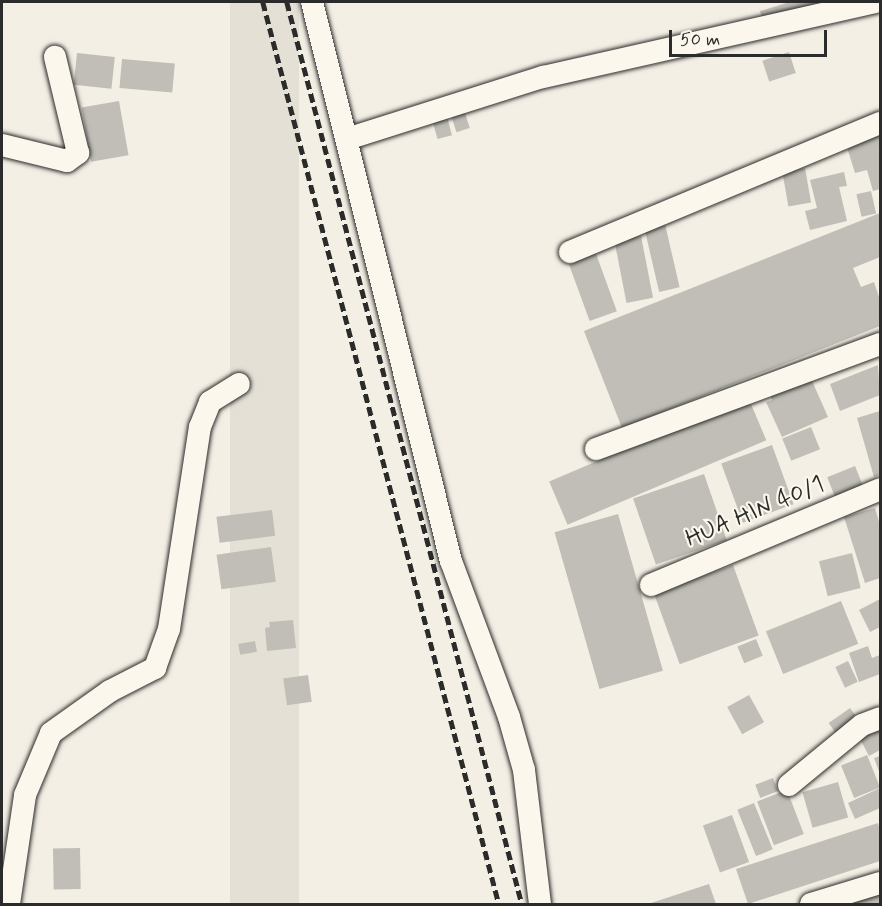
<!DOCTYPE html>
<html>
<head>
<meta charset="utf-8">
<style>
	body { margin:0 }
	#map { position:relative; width:882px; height:906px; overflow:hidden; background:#f3efe4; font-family:Mynerve,sans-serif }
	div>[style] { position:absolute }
	.built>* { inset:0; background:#e4e0d6; transform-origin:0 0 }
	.building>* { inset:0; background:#c0beb6; transform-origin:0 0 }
	.roads { filter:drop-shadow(0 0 2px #2b2b2b) drop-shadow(0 0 2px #2b2b2b) }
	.minor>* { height:22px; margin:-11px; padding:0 11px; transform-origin:11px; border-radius:11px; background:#fbf7ec }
	.rail>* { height:4.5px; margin-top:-2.25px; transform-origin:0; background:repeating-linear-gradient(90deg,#2b2b2b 0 9px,transparent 0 13.5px) }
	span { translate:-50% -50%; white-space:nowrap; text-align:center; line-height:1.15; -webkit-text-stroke:4.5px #fbf7ec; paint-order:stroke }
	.street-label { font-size:24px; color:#2b2b2b }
	.frame { position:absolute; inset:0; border:3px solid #2b2b2b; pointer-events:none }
	.scale { position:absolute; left:669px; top:30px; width:158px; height:27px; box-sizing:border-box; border:3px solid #2b2b2b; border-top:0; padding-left:8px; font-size:18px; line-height:21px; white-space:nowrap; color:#2b2b2b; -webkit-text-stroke:4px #fbf7ec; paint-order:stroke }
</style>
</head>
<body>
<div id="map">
	<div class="built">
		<div style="left:230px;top:2px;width:69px;height:933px"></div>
	</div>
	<div class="building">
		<div style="clip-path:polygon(790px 2px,841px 2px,764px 25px,760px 11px)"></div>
		<div style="left:789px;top:52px;width:22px;height:28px;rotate:72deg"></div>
		<div style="left:77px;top:53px;width:38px;height:32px;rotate:6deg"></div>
		<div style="left:122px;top:59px;width:53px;height:29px;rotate:5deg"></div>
		<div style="left:119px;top:101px;width:55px;height:38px;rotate:80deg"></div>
		<div style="left:463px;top:107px;width:22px;height:14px;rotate:72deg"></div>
		<div style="left:446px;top:113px;width:23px;height:15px;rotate:75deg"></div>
		<div style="clip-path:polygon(880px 131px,880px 189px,873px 191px,867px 170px,855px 173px,845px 141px)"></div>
		<div style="left:805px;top:168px;width:35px;height:23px;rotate:80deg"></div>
		<div style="clip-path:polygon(844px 172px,847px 186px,839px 187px,847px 221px,810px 230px,805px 211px,817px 208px,810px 180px)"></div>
		<div style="left:871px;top:191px;width:23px;height:15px;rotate:77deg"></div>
		<div style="clip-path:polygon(880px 213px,880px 257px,853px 268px,861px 287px,874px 282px,880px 300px,880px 326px,622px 428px,584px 331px)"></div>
		<div style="left:665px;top:224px;width:65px;height:21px;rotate:77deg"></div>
		<div style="left:641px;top:236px;width:63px;height:27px;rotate:79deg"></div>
		<div style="left:595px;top:251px;width:64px;height:29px;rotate:70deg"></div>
		<div style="clip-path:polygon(878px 365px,880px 395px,840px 411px,830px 384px)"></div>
		<div style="clip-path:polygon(809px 374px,828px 417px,782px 437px,766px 402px,772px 400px,769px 393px)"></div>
		<div style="left:748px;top:397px;width:47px;height:216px;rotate:67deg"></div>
		<div style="clip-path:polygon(880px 411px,880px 475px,874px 477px,857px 418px)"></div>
		<div style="left:811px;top:427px;width:24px;height:31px;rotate:68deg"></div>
		<div style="left:772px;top:445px;width:63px;height:54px;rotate:70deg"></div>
		<div style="left:855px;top:466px;width:22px;height:30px;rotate:68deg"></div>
		<div style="left:704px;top:474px;width:70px;height:75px;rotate:71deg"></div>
		<div style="clip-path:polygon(875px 508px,880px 525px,880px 578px,865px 583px,844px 517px)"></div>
		<div style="left:272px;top:510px;width:26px;height:56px;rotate:83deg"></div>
		<div style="left:618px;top:514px;width:163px;height:66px;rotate:74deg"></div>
		<div style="left:271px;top:547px;width:35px;height:55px;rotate:82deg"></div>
		<div style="left:852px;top:553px;width:36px;height:34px;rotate:76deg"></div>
		<div style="left:733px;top:565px;width:75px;height:84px;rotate:70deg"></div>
		<div style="clip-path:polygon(880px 599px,880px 627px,870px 632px,859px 610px)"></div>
		<div style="left:841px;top:601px;width:46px;height:81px;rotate:68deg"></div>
		<div style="clip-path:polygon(293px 620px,296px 648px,267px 651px,265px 628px,270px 627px,269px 622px)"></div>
		<div style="left:756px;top:639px;width:18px;height:20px;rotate:68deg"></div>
		<div style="left:255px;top:641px;width:11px;height:17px;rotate:80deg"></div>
		<div style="clip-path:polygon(868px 646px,872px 658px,880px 655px,880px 674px,859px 682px,849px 653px)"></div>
		<div style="left:848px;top:661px;width:23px;height:14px;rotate:65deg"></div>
		<div style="left:308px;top:675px;width:27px;height:25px;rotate:82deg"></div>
		<div style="left:749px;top:695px;width:31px;height:25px;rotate:61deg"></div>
		<div style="left:850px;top:708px;width:12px;height:26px;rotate:55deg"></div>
		<div style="clip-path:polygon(880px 726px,880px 750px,869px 756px,859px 737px)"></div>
		<div style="left:867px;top:755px;width:35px;height:28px;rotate:68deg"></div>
		<div style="clip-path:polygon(880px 756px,880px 774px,874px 758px)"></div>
		<div style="left:773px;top:778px;width:14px;height:19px;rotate:69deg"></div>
		<div style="left:838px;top:782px;width:37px;height:37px;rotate:74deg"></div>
		<div style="clip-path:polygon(880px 788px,880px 808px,855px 819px,848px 803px)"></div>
		<div style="left:787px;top:790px;width:47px;height:32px;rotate:69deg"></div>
		<div style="left:754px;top:803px;width:50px;height:18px;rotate:68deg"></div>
		<div style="left:732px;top:815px;width:50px;height:31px;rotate:70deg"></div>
		<div style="clip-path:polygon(878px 823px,880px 831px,880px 861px,748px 904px,736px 869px)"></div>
		<div style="left:80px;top:848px;width:41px;height:27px;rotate:89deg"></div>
		<div style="clip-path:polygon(709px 884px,716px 904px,648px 904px)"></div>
		<div style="clip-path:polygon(880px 890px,880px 904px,853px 904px,851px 895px)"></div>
	</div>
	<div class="roads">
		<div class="minor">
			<div style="left:312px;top:2px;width:576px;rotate:76.04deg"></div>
			<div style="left:451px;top:561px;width:166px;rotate:69.6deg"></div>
			<div style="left:509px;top:717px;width:55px;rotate:74.2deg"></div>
			<div style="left:524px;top:770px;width:135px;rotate:83.2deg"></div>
			<div style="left:347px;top:139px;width:206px;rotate:-17.6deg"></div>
			<div style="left:543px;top:77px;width:340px;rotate:-12.7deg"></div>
			<div style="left:2px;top:145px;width:67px;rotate:13.8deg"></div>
			<div style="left:67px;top:161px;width:14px;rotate:-36deg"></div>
			<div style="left:78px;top:153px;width:99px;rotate:-103.5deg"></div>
			<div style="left:570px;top:252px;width:336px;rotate:-22.6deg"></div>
			<div style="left:596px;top:449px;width:303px;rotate:-20.3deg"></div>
			<div style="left:651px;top:585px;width:248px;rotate:-22.7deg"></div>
			<div style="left:789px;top:785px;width:94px;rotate:-39.4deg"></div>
			<div style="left:862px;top:725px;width:19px;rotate:-21deg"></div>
			<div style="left:9px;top:904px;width:110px;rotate:-81.6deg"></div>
			<div style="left:25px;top:795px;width:67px;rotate:-67.2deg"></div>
			<div style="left:51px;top:733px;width:72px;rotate:-35.4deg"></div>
			<div style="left:110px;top:691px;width:51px;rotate:-27.1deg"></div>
			<div style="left:155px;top:668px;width:41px;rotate:-70.3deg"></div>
			<div style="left:169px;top:629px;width:204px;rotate:-81.3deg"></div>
			<div style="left:200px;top:427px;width:27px;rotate:-68deg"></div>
			<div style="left:210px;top:402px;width:34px;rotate:-32deg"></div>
			<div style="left:811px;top:904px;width:72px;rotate:-16.9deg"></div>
		</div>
	</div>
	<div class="rail">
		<div style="left:263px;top:2px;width:932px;rotate:75.34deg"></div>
		<div style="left:287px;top:2px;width:932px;rotate:75.4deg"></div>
	</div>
	<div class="street-label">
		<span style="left:755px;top:512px;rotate:-23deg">HUA HIN 40/1</span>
	</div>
	<div class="frame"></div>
	<div class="scale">50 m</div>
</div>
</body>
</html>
